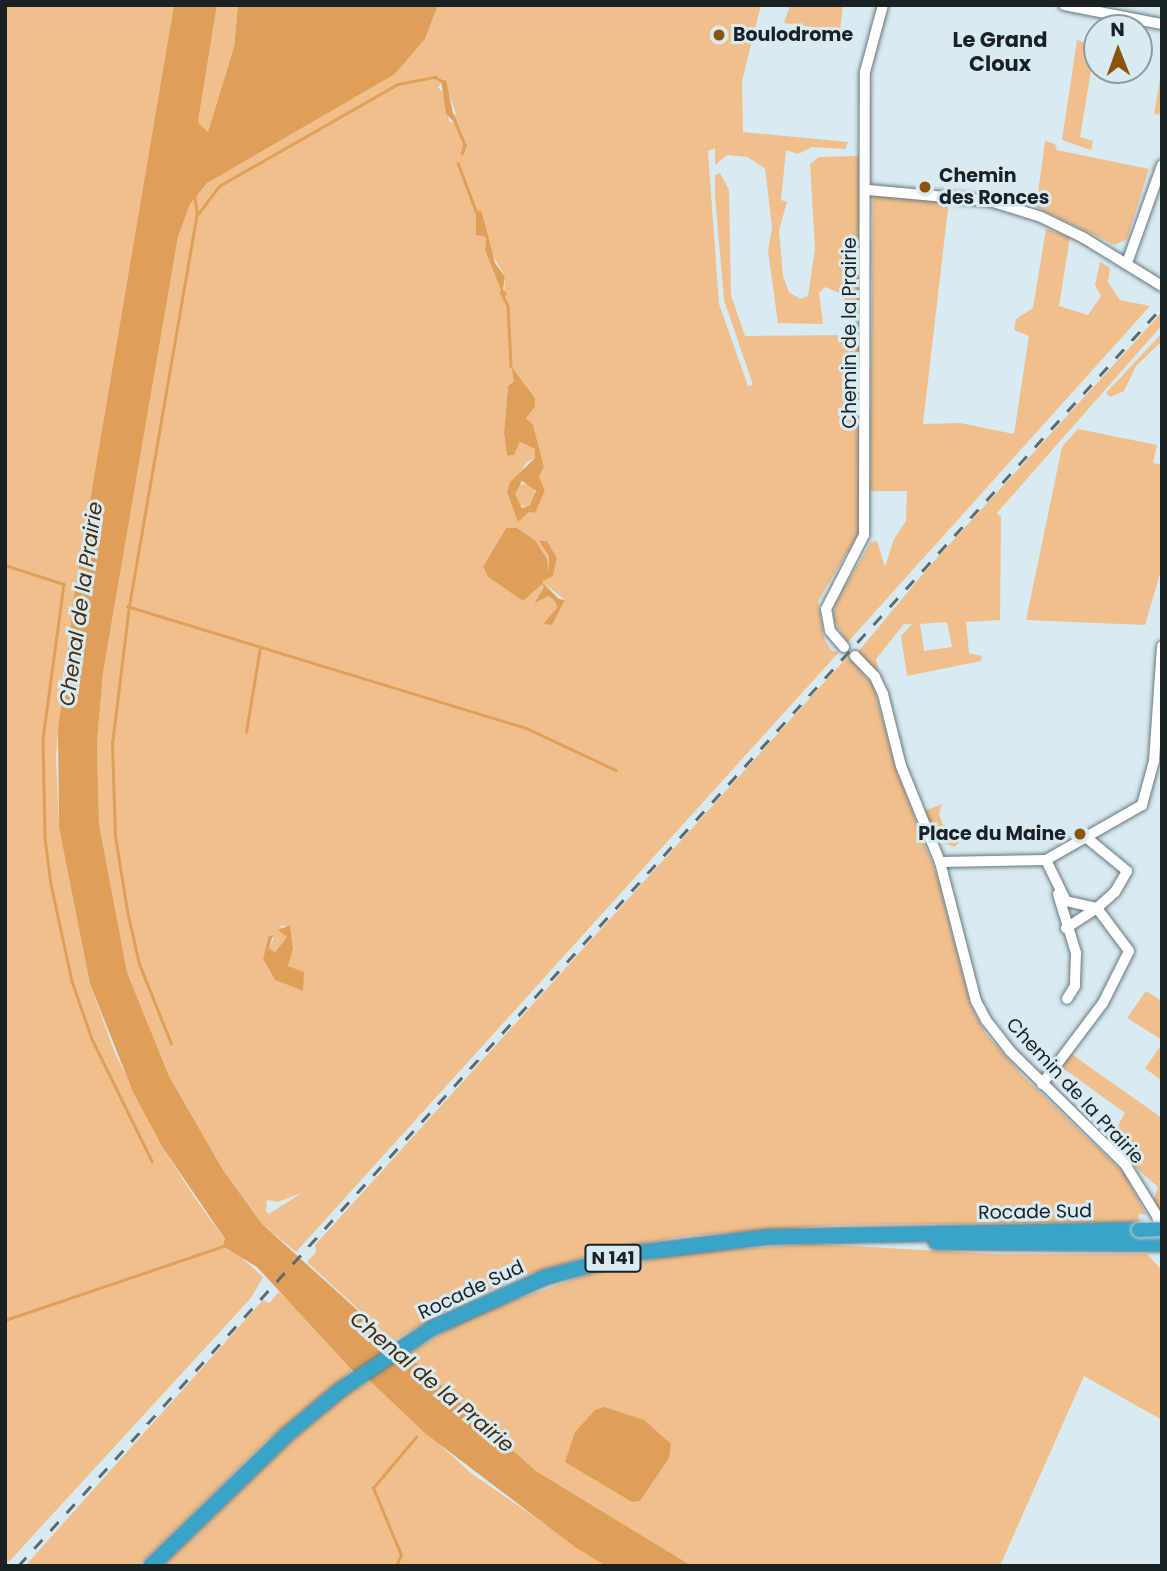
<!DOCTYPE html>
<html>
<head>
<meta charset="utf-8">
<style>
	body { margin:0 }
	#map { position:relative; width:1167px; height:1571px; overflow:hidden; background:#d8ebf3; font-family:Poppins,sans-serif }
	div>[style] { position:absolute }
	.green>* { inset:0; background:#f1bf8c }
	.round { border-radius:50% }
	.water>* { inset:0; background:#e09f59 }
	.stream>* { height:2.5px; margin:-1.25px; padding:0 1.25px; transform-origin:1.25px; border-radius:1.25px; background:#e09f59 }
	.roads { filter:drop-shadow(0 0 2px #66777e) drop-shadow(0 0 2px #66777e) }
	.minor>* { height:10px; margin:-5px; padding:0 5px; transform-origin:5px; border-radius:5px; background:#fff }
	.highway>* { height:14px; margin:-7px; padding:0 7px; transform-origin:7px; border-radius:7px; background:#3aa3c8 }
	.rail>* { height:2.5px; margin-top:-1.25px; transform-origin:0; background:repeating-linear-gradient(90deg,#5f6a6f 0 12px,transparent 0 24px) }
	.bridges { filter:drop-shadow(0 0 2px #c8caca) drop-shadow(0 0 2px #c8caca) }
	.highway-bridge>* { height:14px; margin:-7px; padding:0 7px; transform-origin:7px; border-radius:7px; background:#3aa3c8 }
	.dots>* { width:19px; height:19px; translate:-50% -50%; box-sizing:border-box; border:4px solid #d8ebf3; border-radius:50% }
	span { translate:-50% -50%; white-space:nowrap; text-align:center; line-height:1.15; -webkit-text-stroke:6px #d8ebf3; paint-order:stroke }
	.shield-label span { padding:2px 5px; background:#d8ebf3; border:2px solid; border-radius:5px; -webkit-text-stroke-width:0 }
	.shield-label { font-size:18px; color:#1a2124; font-weight:700 }
	.poi-label { font-size:19px; color:#1a2124; font-weight:700 }
	.left { translate:0 -50%; text-align:left }
	.right { translate:-100% -50%; text-align:right }
	.street-label { font-size:19px; color:#1a2124 }
	.neighbourhood-label { font-size:21px; color:#1a2124; font-weight:700 }
	.water-label { font-size:21px; color:#462b0d; font-style:italic }
	.frame { position:absolute; inset:0; border:7px solid #1a2124; pointer-events:none }
	.north { position:absolute; left:1083px; top:14px; width:70px; height:70px; box-sizing:border-box; background:#d8ebf3; border:2px solid #8c9aa0; border-radius:50%; rotate:359deg; font-size:19px; font-weight:700; line-height:28px; text-align:center; color:#1a2124 }
	.north::after { content:''; display:block; margin:auto; width:24px; height:32px; background:#8b5407; clip-path:polygon(50% 0,100% 100%,50% 72%,0 100%) }
</style>
</head>
<body>
<div id="map">
	<div class="green">
		<div style="clip-path:polygon(5px 5px,174px 5px,63px 675px,56px 756px,59px 828px,90px 984px,115px 1053px,163px 1148px,195px 1198px,231px 1248px,263px 1277px,251px 1298px,5px 1566px)"></div>
		<div style="clip-path:polygon(217px 5px,238px 5px,234px 47px,208px 132px,198px 122px)"></div>
		<div style="clip-path:polygon(evenodd,438px 5px,761px 5px,742px 81px,743px 132px,848px 142px,845px 149px,812px 147px,798px 154px,786px 150px,781px 200px,787px 202px,779px 230px,783px 276px,789px 292px,800px 299px,808px 296px,815px 248px,810px 164px,819px 157px,859px 156px,861px 317px,854px 321px,842px 294px,825px 287px,819px 293px,823px 324px,778px 323px,768px 251px,772px 227px,765px 168px,747px 157px,727px 155px,715px 165px,715px 148px,708px 151px,719px 304px,748px 386px,753px 385px,724px 300px,715px 197px,715px 175px,720px 173px,729px 190px,731px 295px,745px 336px,855px 335px,860px 339px,860px 531px,818px 601px,824px 639px,832px 651px,839px 652px,296px 1252px,262px 1224px,223px 1170px,169px 1076px,127px 972px,99px 824px,97px 743px,103px 673px,178px 237px,190px 203px,207px 183px,231px 167px,395px 74px,425px 39px,438px 5px,444px 80px,456px 114px,452px 115px,454px 123px,449px 121px,444px 94px,438px 87px,444px 80px,438px 5px,476px 210px,483px 214px,490px 250px,505px 277px,504px 298px,485px 250px,486px 236px,476px 235px,476px 210px,438px 5px,511px 366px,535px 398px,535px 407px,526px 418px,533px 426px,544px 467px,539px 477px,545px 490px,534px 513px,529px 512px,519px 521px,507px 492px,527px 462px,535px 458px,535px 449px,520px 442px,513px 455px,507px 456px,504px 433px,508px 386px,514px 381px,511px 366px,438px 5px,506px 528px,517px 528px,535px 540px,547px 559px,549px 574px,549px 556px,540px 541px,547px 541px,557px 558px,553px 576px,542px 582px,565px 600px,552px 625px,544px 624px,557px 608px,556px 603px,549px 596px,534px 602px,544px 587px,541px 583px,523px 601px,488px 577px,483px 568px,506px 528px,438px 5px,280px 926px,290px 926px,293px 949px,288px 966px,303px 972px,303px 991px,275px 980px,263px 959px,268px 937px,274px 938px,269px 948px,275px 952px,287px 937px,280px 926px,438px 5px,303px 1192px,269px 1214px,266px 1211px,267px 1200px,278px 1202px,303px 1192px)"></div>
		<div style="clip-path:polygon(790px 5px,843px 5px,840px 31px,784px 23px)"></div>
		<div style="clip-path:polygon(1077px 40px,1095px 46px,1080px 137px,1093px 141px,1091px 150px,1062px 140px)"></div>
		<div style="clip-path:polygon(1162px 68px,1162px 115px,1154px 114px)"></div>
		<div style="clip-path:polygon(1045px 141px,1055px 144px,1057px 150px,1149px 169px,1127px 239px,1115px 245px,1036px 207px)"></div>
		<div style="clip-path:polygon(880px 193px,949px 200px,923px 424px,960px 423px,1014px 434px,1029px 336px,1014px 330px,1016px 319px,1033px 308px,1046px 229px,1070px 237px,1059px 306px,1088px 315px,1101px 296px,1095px 285px,1100px 262px,1110px 268px,1108px 282px,1120px 300px,1150px 306px,847px 643px,833px 618px,836px 602px,871px 542px,877px 541px,885px 567px,894px 539px,906px 521px,907px 491px,870px 491px,873px 197px)"></div>
		<div style="clip-path:polygon(evenodd,1162px 312px,1162px 325px,997px 513px,1001px 517px,1000px 620px,966px 622px,969px 653px,982px 656px,981px 661px,907px 676px,901px 636px,912px 624px,904px 624px,876px 659px,879px 671px,857px 653px,927px 569px,1162px 312px,947px 622px,952px 647px,924px 651px,920px 624px,947px 622px)"></div>
		<div style="clip-path:polygon(1162px 333px,1162px 341px,1136px 366px,1124px 391px,1110px 397px,1106px 393px)"></div>
		<div style="clip-path:polygon(1078px 429px,1157px 445px,1153px 463px,1162px 465px,1162px 567px,1145px 625px,1026px 620px,1062px 447px)"></div>
		<div class="round" style="left:513px;top:484px;width:22px;height:22px"></div>
		<div style="clip-path:polygon(848px 656px,873px 685px,896px 768px,937px 876px,971px 1007px,986px 1034px,1024px 1077px,1125px 1174px,1146px 1214px,1139px 1214px,1138px 1222px,834px 1225px,687px 1236px,611px 1249px,523px 1276px,461px 1302px,393px 1341px,307px 1262px,316px 1252px,315px 1245px)"></div>
		<div style="clip-path:polygon(942px 804px,939px 814px,943px 825px,952px 828px,959px 843px,954px 847px,935px 839px,924px 811px)"></div>
		<div style="clip-path:polygon(1146px 991px,1162px 1001px,1162px 1040px,1127px 1018px)"></div>
		<div style="clip-path:polygon(1162px 1044px,1162px 1081px,1145px 1068px)"></div>
		<div style="clip-path:polygon(1070px 1053px,1162px 1118px,1162px 1218px,1153px 1202px,1158px 1187px,1108px 1143px,1125px 1113px,1060px 1066px)"></div>
		<div style="clip-path:polygon(815px 1244px,993px 1254px,1147px 1254px,1162px 1270px,1162px 1420px,1084px 1376px,1000px 1566px,692px 1566px,536px 1471px,407px 1355px,470px 1316px,600px 1270px,690px 1252px)"></div>
		<div style="clip-path:polygon(279px 1292px,325px 1336px,352px 1370px,266px 1441px,138px 1566px,25px 1566px,263px 1300px,269px 1303px)"></div>
		<div style="clip-path:polygon(370px 1381px,472px 1474px,606px 1566px,163px 1566px,280px 1451px,344px 1396px)"></div>
	</div>
	<div class="water">
		<div style="clip-path:polygon(174px 5px,217px 5px,198px 122px,208px 132px,234px 47px,238px 5px,438px 5px,425px 39px,395px 74px,207px 183px,190px 204px,178px 237px,103px 673px,97px 743px,99px 824px,127px 972px,169px 1076px,223px 1170px,262px 1224px,536px 1471px,692px 1566px,606px 1566px,575px 1547px,426px 1434px,370px 1381px,352px 1370px,257px 1267px,223px 1246px,225px 1239px,163px 1148px,133px 1092px,90px 984px,59px 828px,58px 729px,75px 590px)"></div>
		<div style="clip-path:polygon(441px 80px,446px 80px,455px 123px,446px 114px)"></div>
		<div style="clip-path:polygon(476px 210px,482px 212px,495px 263px,505px 277px,503px 289px,507px 294px,504px 298px,485px 250px,486px 237px,476px 235px)"></div>
		<div style="clip-path:polygon(evenodd,511px 366px,535px 398px,535px 407px,526px 418px,533px 425px,544px 467px,539px 477px,545px 490px,535px 513px,529px 512px,518px 522px,507px 492px,510px 482px,535px 458px,535px 449px,520px 442px,514px 455px,507px 456px,504px 433px,508px 386px,514px 381px,511px 366px,522px 481px,536px 491px,530px 505px,522px 508px,515px 494px,522px 481px)"></div>
		<div style="clip-path:polygon(506px 528px,517px 528px,535px 540px,547px 559px,549px 573px,549px 556px,539px 541px,547px 541px,557px 558px,553px 576px,542px 582px,559px 599px,565px 600px,552px 625px,543px 624px,557px 608px,556px 603px,549px 596px,534px 603px,544px 587px,542px 584px,523px 601px,488px 577px,483px 567px)"></div>
		<div style="clip-path:polygon(290px 925px,293px 949px,288px 966px,304px 972px,303px 991px,275px 980px,263px 959px,268px 937px,273px 935px,269px 948px,275px 952px,287px 937px,278px 930px)"></div>
		<div style="clip-path:polygon(604px 1407px,644px 1420px,671px 1444px,669px 1458px,640px 1501px,632px 1502px,565px 1462px,575px 1432px,595px 1410px)"></div>
	</div>
	<div class="stream">
		<div style="left:452px;top:114px;width:34px;rotate:67deg"></div>
		<div style="left:465px;top:145px;width:9px;rotate:108deg"></div>
		<div style="left:458px;top:163px;width:51px;rotate:69.4deg"></div>
		<div style="left:198px;top:214px;width:35px;rotate:-53deg"></div>
		<div style="left:219px;top:186px;width:206px;rotate:-29.7deg"></div>
		<div style="left:398px;top:84px;width:38px;rotate:-11deg"></div>
		<div style="left:435px;top:77px;width:8px;rotate:30deg"></div>
		<div style="left:501px;top:292px;width:16px;rotate:63deg"></div>
		<div style="left:508px;top:306px;width:60px;rotate:87.1deg"></div>
		<div style="left:5px;top:565px;width:62px;rotate:17.9deg"></div>
		<div style="left:64px;top:584px;width:156px;rotate:97.7deg"></div>
		<div style="left:43px;top:739px;width:99px;rotate:88.8deg"></div>
		<div style="left:45px;top:838px;width:46px;rotate:82.6deg"></div>
		<div style="left:51px;top:884px;width:99px;rotate:77.8deg"></div>
		<div style="left:72px;top:981px;width:61px;rotate:71deg"></div>
		<div style="left:92px;top:1039px;width:136px;rotate:63.8deg"></div>
		<div style="left:127px;top:606px;width:417px;rotate:17deg"></div>
		<div style="left:526px;top:728px;width:99px;rotate:25deg"></div>
		<div style="left:246px;top:732px;width:86px;rotate:-80.6deg"></div>
		<div style="left:171px;top:1044px;width:86px;rotate:-111.8deg"></div>
		<div style="left:139px;top:964px;width:54px;rotate:-102.8deg"></div>
		<div style="left:127px;top:911px;width:76px;rotate:-99.1deg"></div>
		<div style="left:115px;top:836px;width:92px;rotate:-91.9deg"></div>
		<div style="left:112px;top:744px;width:139px;rotate:-83deg"></div>
		<div style="left:129px;top:606px;width:398px;rotate:-80.2deg"></div>
		<div style="left:197px;top:214px;width:18px;rotate:-99deg"></div>
		<div style="left:5px;top:1320px;width:231px;rotate:-18.7deg"></div>
		<div style="left:396px;top:1566px;width:12px;rotate:-66deg"></div>
		<div style="left:401px;top:1555px;width:73px;rotate:-112.7deg"></div>
		<div style="left:373px;top:1488px;width:67px;rotate:-49.9deg"></div>
	</div>
	<div class="roads">
		<div class="minor">
			<div style="left:1064px;top:5px;width:100px;rotate:11deg"></div>
			<div style="left:868px;top:190px;width:122px;rotate:5.2deg"></div>
			<div style="left:990px;top:201px;width:53px;rotate:17.4deg"></div>
			<div style="left:1041px;top:217px;width:48px;rotate:26deg"></div>
			<div style="left:1084px;top:238px;width:92px;rotate:31.6deg"></div>
			<div style="left:1127px;top:263px;width:104px;rotate:-70.3deg"></div>
			<div style="left:844px;top:647px;width:21px;rotate:-131deg"></div>
			<div style="left:830px;top:631px;width:22px;rotate:-100deg"></div>
			<div style="left:826px;top:609px;width:83px;rotate:-62.8deg"></div>
			<div style="left:864px;top:535px;width:463px;rotate:-89.9deg"></div>
			<div style="left:865px;top:72px;width:69px;rotate:-75deg"></div>
			<div style="left:855px;top:656px;width:29px;rotate:46deg"></div>
			<div style="left:875px;top:677px;width:19px;rotate:65deg"></div>
			<div style="left:883px;top:694px;width:74px;rotate:76deg"></div>
			<div style="left:901px;top:766px;width:104px;rotate:67.9deg"></div>
			<div style="left:940px;top:862px;width:144px;rotate:75.5deg"></div>
			<div style="left:976px;top:1001px;width:21px;rotate:62deg"></div>
			<div style="left:986px;top:1020px;width:39px;rotate:52deg"></div>
			<div style="left:1010px;top:1051px;width:161px;rotate:44.5deg"></div>
			<div style="left:1125px;top:1164px;width:61px;rotate:58.4deg"></div>
			<div style="left:1157px;top:1216px;width:19px;rotate:74deg"></div>
			<div style="left:1046px;top:860px;width:46px;rotate:64deg"></div>
			<div style="left:1066px;top:901px;width:32px;rotate:13deg"></div>
			<div style="left:1097px;top:908px;width:24px;rotate:-42deg"></div>
			<div style="left:1115px;top:892px;width:24px;rotate:-60deg"></div>
			<div style="left:1127px;top:871px;width:52px;rotate:-140.5deg"></div>
			<div style="left:940px;top:862px;width:106px;rotate:-1.1deg"></div>
			<div style="left:1046px;top:860px;width:111px;rotate:-29.8deg"></div>
			<div style="left:1142px;top:805px;width:46px;rotate:-74.7deg"></div>
			<div style="left:1154px;top:761px;width:115px;rotate:-86deg"></div>
			<div style="left:1058px;top:894px;width:62px;rotate:73deg"></div>
			<div style="left:1076px;top:953px;width:33px;rotate:92deg"></div>
			<div style="left:1075px;top:986px;width:15px;rotate:122deg"></div>
			<div style="left:1042px;top:1084px;width:101px;rotate:-53deg"></div>
			<div style="left:1103px;top:1003px;width:58px;rotate:-63.4deg"></div>
			<div style="left:1129px;top:951px;width:54px;rotate:-126.7deg"></div>
			<div style="left:1097px;top:908px;width:37px;rotate:147deg"></div>
		</div>
		<div class="highway">
			<div style="left:936px;top:1242px;width:226px;rotate:0.5deg"></div>
			<div style="left:151px;top:1566px;width:187px;rotate:-44.1deg"></div>
			<div style="left:285px;top:1436px;width:72px;rotate:-39.9deg"></div>
			<div style="left:340px;top:1390px;width:111px;rotate:-34deg"></div>
			<div style="left:432px;top:1328px;width:125px;rotate:-24.1deg"></div>
			<div style="left:546px;top:1277px;width:92px;rotate:-15.1deg"></div>
			<div style="left:635px;top:1253px;width:133px;rotate:-6.9deg"></div>
			<div style="left:767px;top:1237px;width:372px;rotate:-1.1deg"></div>
		</div>
	</div>
	<div class="rail">
		<div style="left:18px;top:1566px;width:1701px;rotate:-47.74deg"></div>
	</div>
	<div class="bridges">
		<div class="highway-bridge">
			<div style="left:1139px;top:1230px;width:23px;rotate:-2deg"></div>
		</div>
	</div>
	<div class="dots">
		<div style="left:719px;top:35px;background:#8b5407"></div>
		<div style="left:925px;top:187px;background:#8b5407"></div>
		<div style="left:1080px;top:834px;background:#8b5407"></div>
	</div>
	<div class="shield-label">
		<span style="left:613px;top:1258px">N 141</span>
	</div>
	<div class="poi-label">
		<span class="left" style="left:733px;top:35px">Boulodrome</span>
		<span class="left" style="left:939px;top:187px">Chemin<br>des Ronces</span>
		<span class="right" style="left:1066px;top:834px">Place du Maine</span>
	</div>
	<div class="street-label">
		<span style="left:850px;top:333px;rotate:-90deg">Chemin de la Prairie</span>
		<span style="left:1075px;top:1091px;rotate:47deg">Chemin de la Prairie</span>
		<span style="left:1035px;top:1212px;rotate:-1deg">Rocade Sud</span>
		<span style="left:471px;top:1290px;rotate:-25deg">Rocade Sud</span>
	</div>
	<div class="neighbourhood-label">
		<span style="left:1000px;top:52px">Le Grand<br>Cloux</span>
	</div>
	<div class="water-label">
		<span style="left:81px;top:604px;rotate:-82deg">Chenal de la Prairie</span>
		<span style="left:432px;top:1382px;rotate:40deg">Chenal de la Prairie</span>
	</div>
	<div class="frame"></div>
	<div class="north">N</div>
</div>
</body>
</html>
